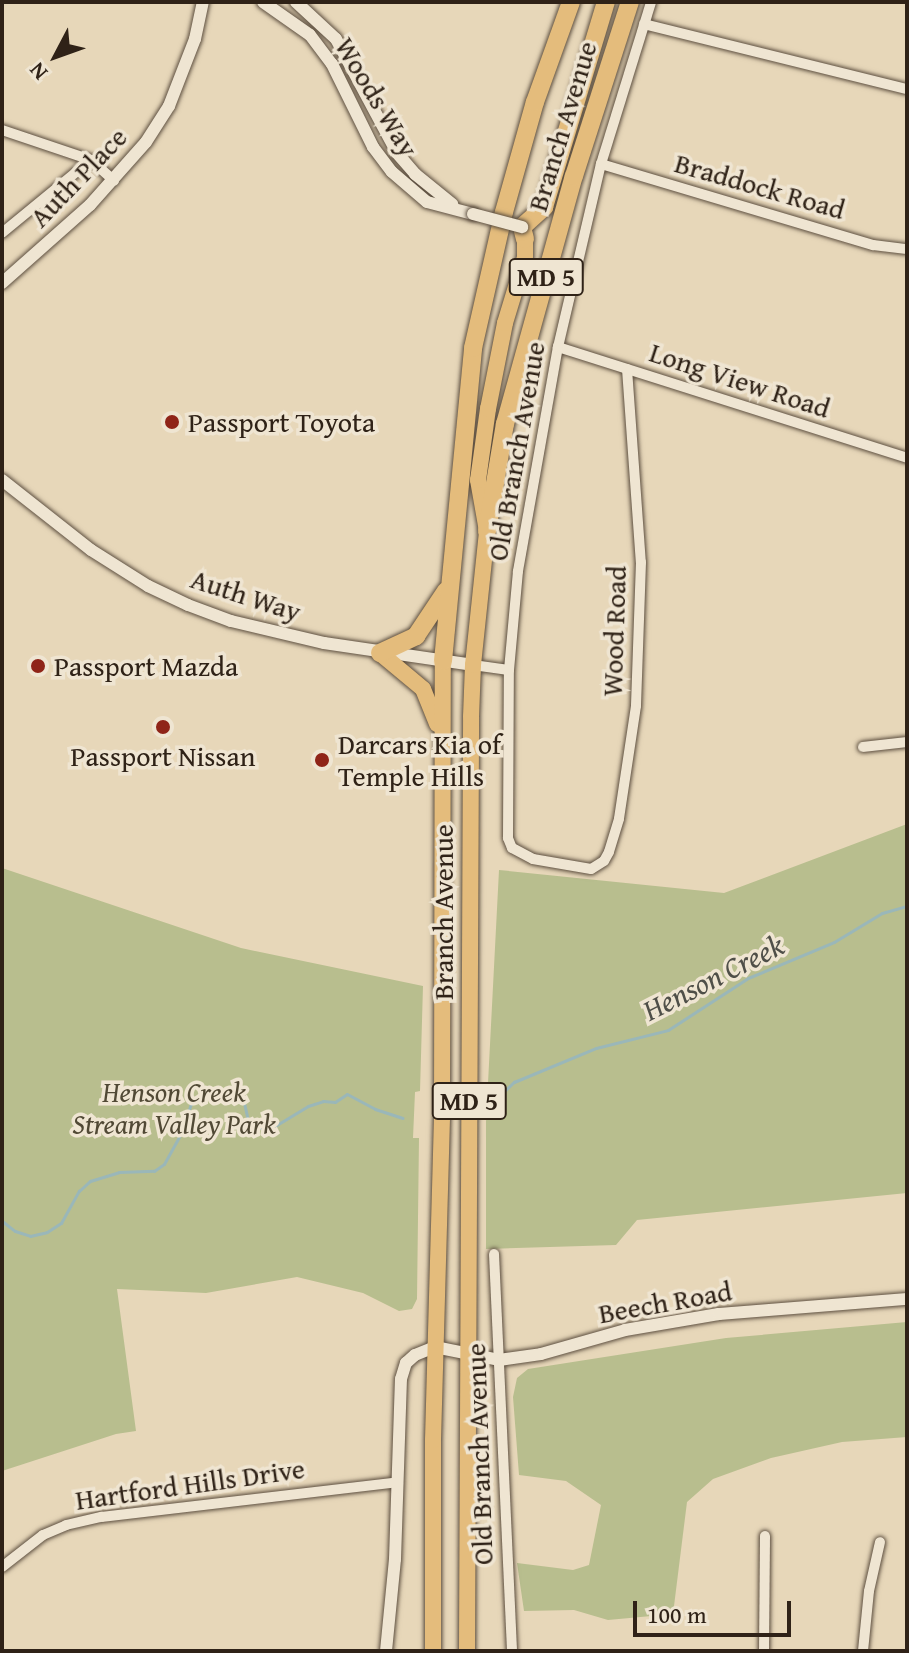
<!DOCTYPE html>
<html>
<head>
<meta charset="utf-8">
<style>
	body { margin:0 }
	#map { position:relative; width:909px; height:1653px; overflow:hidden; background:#e7d7b9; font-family:"Gentium Book Plus",serif }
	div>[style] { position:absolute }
	.green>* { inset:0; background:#b8be8e }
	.stream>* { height:3px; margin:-1.5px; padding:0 1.5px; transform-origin:1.5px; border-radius:1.5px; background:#9ab7b9 }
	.roads { filter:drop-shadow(0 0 2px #5d4f40) drop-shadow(0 0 2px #5d4f40) }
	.minor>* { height:10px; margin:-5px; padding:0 5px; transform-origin:5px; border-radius:5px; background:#efe5d2 }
	.tertiary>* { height:12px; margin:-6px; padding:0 6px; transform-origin:6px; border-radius:6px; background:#efe5d2 }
	.trunk>* { height:16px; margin:-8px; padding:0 8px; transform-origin:8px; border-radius:8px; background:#e4bc7c }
	.motorway>* { height:18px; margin:-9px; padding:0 9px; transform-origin:9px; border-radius:9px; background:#e4bc7c }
	.bridges { filter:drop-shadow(0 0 2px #5d4f40) drop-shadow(0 0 2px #5d4f40) }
	.tertiary-bridge>* { height:12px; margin:-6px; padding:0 6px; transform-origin:6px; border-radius:6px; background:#efe5d2 }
	.dots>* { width:22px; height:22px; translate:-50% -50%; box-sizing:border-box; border:4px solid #efe5d2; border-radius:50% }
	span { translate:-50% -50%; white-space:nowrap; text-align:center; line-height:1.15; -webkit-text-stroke:7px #efe5d2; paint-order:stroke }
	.shield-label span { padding:2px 6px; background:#efe5d2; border:2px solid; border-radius:6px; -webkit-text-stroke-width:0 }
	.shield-label { font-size:26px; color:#2f2217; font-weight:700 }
	.street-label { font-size:28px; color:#2f2217 }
	.poi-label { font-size:28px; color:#2f2217 }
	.left { translate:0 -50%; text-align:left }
	.park-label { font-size:28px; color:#514935; font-style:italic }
	.water-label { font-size:30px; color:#4f4f48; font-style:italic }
	.frame { position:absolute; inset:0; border:4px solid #2f2217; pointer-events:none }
	.north { position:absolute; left:16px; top:16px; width:80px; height:80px; -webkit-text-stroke:6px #efe5d2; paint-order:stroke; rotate:229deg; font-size:22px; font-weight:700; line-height:32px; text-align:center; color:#2f2217 }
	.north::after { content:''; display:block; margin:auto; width:28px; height:36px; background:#2f2217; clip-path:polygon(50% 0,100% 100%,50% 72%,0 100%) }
	.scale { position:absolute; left:633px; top:1601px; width:158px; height:36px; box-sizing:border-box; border:4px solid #2f2217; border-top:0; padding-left:10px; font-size:24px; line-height:28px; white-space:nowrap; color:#2f2217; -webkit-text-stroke:6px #efe5d2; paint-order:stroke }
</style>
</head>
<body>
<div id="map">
	<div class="green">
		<div style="clip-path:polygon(907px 824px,907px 1193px,637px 1220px,616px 1245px,486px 1249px,486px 1122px,499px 870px,724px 893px)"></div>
		<div style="clip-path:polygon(2px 868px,241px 948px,423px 986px,420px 1091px,415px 1092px,413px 1138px,419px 1138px,417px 1299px,412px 1309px,399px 1311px,363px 1293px,297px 1277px,206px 1293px,117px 1289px,136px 1431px,116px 1434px,2px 1471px)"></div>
		<div style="clip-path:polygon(907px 1322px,907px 1437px,842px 1442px,771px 1458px,713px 1479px,687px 1502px,673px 1614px,608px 1620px,574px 1610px,524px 1611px,517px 1563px,573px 1570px,589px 1565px,601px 1505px,566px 1481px,519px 1475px,513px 1397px,517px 1378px,528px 1369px,726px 1338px)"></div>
	</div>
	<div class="stream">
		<div style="left:494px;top:1101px;width:28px;rotate:-44deg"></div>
		<div style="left:514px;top:1082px;width:89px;rotate:-22.5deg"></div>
		<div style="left:596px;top:1048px;width:74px;rotate:-14deg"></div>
		<div style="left:668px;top:1030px;width:95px;rotate:-33deg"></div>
		<div style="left:748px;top:978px;width:93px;rotate:-22.7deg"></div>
		<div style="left:834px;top:942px;width:56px;rotate:-31.1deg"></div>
		<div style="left:882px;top:913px;width:26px;rotate:-16deg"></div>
		<div style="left:2px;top:1221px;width:16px;rotate:38deg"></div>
		<div style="left:15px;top:1231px;width:16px;rotate:18deg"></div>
		<div style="left:30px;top:1236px;width:17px;rotate:-13deg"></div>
		<div style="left:47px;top:1232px;width:17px;rotate:-33deg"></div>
		<div style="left:61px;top:1223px;width:37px;rotate:-61deg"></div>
		<div style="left:79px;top:1191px;width:15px;rotate:-42deg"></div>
		<div style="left:90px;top:1181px;width:30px;rotate:-17deg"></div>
		<div style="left:119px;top:1172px;width:35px;rotate:-2deg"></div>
		<div style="left:154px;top:1171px;width:12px;rotate:-35deg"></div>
		<div style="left:164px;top:1164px;width:38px;rotate:-61deg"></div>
		<div style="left:182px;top:1131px;width:28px;rotate:-72deg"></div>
		<div style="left:191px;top:1104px;width:21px;rotate:-39deg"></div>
		<div style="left:207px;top:1091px;width:28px;rotate:10deg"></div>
		<div style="left:235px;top:1096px;width:11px;rotate:38deg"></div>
		<div style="left:244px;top:1103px;width:17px;rotate:77deg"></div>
		<div style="left:248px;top:1120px;width:15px;rotate:32deg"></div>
		<div style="left:261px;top:1128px;width:9px;rotate:6deg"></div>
		<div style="left:270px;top:1129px;width:44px;rotate:-31.2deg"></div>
		<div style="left:308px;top:1106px;width:16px;rotate:-18deg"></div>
		<div style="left:323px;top:1101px;width:12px;rotate:5deg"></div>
		<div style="left:335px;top:1102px;width:14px;rotate:-34deg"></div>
		<div style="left:347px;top:1094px;width:32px;rotate:28deg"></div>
		<div style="left:375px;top:1109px;width:29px;rotate:18deg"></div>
	</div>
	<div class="roads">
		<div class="minor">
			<div style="left:644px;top:24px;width:271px;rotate:13.9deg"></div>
			<div style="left:2px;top:130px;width:94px;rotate:18.6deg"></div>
			<div style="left:91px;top:160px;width:31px;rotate:42deg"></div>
			<div style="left:601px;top:164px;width:284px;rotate:16.6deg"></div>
			<div style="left:873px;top:245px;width:34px;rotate:7deg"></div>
			<div style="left:2px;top:233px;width:115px;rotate:-39.4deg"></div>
			<div style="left:558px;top:347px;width:366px;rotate:17.6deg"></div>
			<div style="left:627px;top:369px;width:194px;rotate:85.9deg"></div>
			<div style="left:641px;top:562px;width:144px;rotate:92deg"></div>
			<div style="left:636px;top:706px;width:114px;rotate:98.6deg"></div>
			<div style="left:619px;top:819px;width:34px;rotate:107deg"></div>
			<div style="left:609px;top:852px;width:10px;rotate:119deg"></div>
			<div style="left:604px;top:861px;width:15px;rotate:148deg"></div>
			<div style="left:591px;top:869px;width:59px;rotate:-170.2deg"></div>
			<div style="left:533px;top:859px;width:24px;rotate:-152deg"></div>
			<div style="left:512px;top:848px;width:11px;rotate:-112deg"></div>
			<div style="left:508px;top:838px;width:168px;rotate:-89.7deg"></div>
			<div style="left:509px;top:670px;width:99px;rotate:-84.8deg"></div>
			<div style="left:518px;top:571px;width:228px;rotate:-79.9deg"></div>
			<div style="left:558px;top:347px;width:188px;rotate:-76.8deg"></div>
			<div style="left:601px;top:164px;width:170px;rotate:-72.8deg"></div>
			<div style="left:473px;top:665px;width:36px;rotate:8deg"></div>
			<div style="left:863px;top:747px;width:44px;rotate:-6.5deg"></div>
			<div style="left:494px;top:1254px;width:397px;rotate:87.4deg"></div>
			<div style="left:2px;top:1567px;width:52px;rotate:-38deg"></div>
			<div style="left:43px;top:1535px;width:25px;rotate:-23deg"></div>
			<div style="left:66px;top:1525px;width:37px;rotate:-13deg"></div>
			<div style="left:102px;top:1517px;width:298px;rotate:-6.7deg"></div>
			<div style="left:764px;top:1651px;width:115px;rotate:-89.5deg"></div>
			<div style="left:863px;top:1651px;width:60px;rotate:-84.3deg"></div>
			<div style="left:869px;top:1591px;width:50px;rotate:-77.3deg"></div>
		</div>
		<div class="tertiary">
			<div style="left:263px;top:2px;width:57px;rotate:35.1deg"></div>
			<div style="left:310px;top:35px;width:36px;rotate:53deg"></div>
			<div style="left:332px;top:64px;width:93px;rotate:63.7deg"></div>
			<div style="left:373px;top:147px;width:31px;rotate:53deg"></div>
			<div style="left:392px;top:172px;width:46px;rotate:40.6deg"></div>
			<div style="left:427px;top:202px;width:48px;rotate:14.6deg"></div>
			<div style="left:296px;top:2px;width:54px;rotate:42.8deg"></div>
			<div style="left:336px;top:39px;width:129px;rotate:61.8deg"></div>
			<div style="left:397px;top:153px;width:28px;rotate:49deg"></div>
			<div style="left:415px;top:174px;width:48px;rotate:39deg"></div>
			<div style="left:2px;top:283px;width:118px;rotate:-41.6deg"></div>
			<div style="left:90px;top:205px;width:84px;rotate:-48.4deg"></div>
			<div style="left:146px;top:142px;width:43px;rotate:-57.4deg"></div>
			<div style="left:169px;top:106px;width:72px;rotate:-68.8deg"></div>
			<div style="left:195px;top:39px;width:38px;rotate:-78deg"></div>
			<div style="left:2px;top:480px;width:113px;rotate:38.2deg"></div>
			<div style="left:91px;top:550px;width:67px;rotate:32.3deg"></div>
			<div style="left:148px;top:586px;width:44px;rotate:25.4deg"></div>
			<div style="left:188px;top:605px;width:46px;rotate:20.4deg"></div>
			<div style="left:231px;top:621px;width:96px;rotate:13.3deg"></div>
			<div style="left:324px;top:643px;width:151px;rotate:8.4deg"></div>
			<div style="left:386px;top:1651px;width:92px;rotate:-84.4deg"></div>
			<div style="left:395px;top:1559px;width:180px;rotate:-88.1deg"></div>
			<div style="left:401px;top:1379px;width:17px;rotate:-73deg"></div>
			<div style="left:406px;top:1363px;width:12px;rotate:-42deg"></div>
			<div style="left:415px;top:1355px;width:22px;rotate:-22deg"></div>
			<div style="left:435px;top:1347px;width:65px;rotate:11.5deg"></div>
			<div style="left:499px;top:1360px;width:42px;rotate:-8.1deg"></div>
			<div style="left:541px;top:1354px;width:87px;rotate:-15.9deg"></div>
			<div style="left:625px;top:1330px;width:95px;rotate:-9.7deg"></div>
			<div style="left:719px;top:1314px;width:189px;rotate:-4.6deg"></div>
		</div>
		<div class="trunk">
			<div style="left:380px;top:653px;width:56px;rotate:39.9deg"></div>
			<div style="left:423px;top:689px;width:38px;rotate:68deg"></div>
			<div style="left:433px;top:1651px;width:211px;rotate:-90deg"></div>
			<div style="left:433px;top:1440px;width:322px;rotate:-88.4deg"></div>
			<div style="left:442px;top:1118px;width:457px;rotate:-89.9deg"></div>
			<div style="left:467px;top:1651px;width:934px;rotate:-89.75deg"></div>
			<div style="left:471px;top:717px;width:52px;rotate:-87.8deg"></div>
			<div style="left:473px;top:665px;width:135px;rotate:-84deg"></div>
			<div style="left:487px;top:531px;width:52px;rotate:-100deg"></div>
			<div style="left:478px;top:480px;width:72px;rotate:-82deg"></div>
			<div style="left:488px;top:409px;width:88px;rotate:-78.8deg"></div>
			<div style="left:505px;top:323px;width:69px;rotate:-73.1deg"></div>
			<div style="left:525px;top:257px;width:18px;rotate:-90deg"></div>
		</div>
		<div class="motorway">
			<div style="left:525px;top:239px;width:12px;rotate:-104deg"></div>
			<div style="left:522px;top:227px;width:30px;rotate:-42deg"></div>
			<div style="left:544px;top:207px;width:214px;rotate:-73.2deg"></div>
			<div style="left:487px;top:531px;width:109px;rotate:-80.5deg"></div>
			<div style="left:505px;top:424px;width:257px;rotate:-74.5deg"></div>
			<div style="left:574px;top:176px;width:183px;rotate:-72.2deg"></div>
			<div style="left:380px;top:653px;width:40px;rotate:-25deg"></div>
			<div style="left:416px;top:636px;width:54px;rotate:-56.3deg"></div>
			<div style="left:443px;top:661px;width:314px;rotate:-84.5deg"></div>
			<div style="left:473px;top:348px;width:139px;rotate:-77.2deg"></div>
			<div style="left:504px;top:212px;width:114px;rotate:-74.3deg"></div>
			<div style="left:535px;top:102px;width:106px;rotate:-70.2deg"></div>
		</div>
	</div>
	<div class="bridges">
		<div class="tertiary-bridge">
			<div style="left:473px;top:214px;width:51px;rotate:14.9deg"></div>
		</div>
	</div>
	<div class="dots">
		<div style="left:172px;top:422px;background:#8f2418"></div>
		<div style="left:38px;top:666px;background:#8f2418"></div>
		<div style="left:163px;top:727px;background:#8f2418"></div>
		<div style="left:322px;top:760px;background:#8f2418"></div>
	</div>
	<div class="shield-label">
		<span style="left:546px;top:277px">MD 5</span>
		<span style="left:469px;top:1101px">MD 5</span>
	</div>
	<div class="street-label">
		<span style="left:377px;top:97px;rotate:59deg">Woods Way</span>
		<span style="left:562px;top:126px;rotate:-73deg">Branch Avenue</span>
		<span style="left:78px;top:177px;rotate:-46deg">Auth Place</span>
		<span style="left:760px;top:186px;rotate:16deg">Braddock Road</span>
		<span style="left:740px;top:380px;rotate:18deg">Long View Road</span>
		<span style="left:516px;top:451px;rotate:-80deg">Old Branch Avenue</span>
		<span style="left:246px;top:595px;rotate:18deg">Auth Way</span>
		<span style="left:614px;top:631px;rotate:-88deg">Wood Road</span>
		<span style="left:443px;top:912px;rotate:-90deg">Branch Avenue</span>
		<span style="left:665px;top:1302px;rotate:-10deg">Beech Road</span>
		<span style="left:479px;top:1454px;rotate:-92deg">Old Branch Avenue</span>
		<span style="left:190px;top:1484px;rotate:-8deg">Hartford Hills Drive</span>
	</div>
	<div class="poi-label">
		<span class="left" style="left:188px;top:422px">Passport Toyota</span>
		<span class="left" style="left:54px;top:666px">Passport Mazda</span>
		<span class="left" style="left:338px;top:760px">Darcars Kia of<br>Temple Hills</span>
		<span style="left:163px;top:756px">Passport Nissan</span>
	</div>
	<div class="park-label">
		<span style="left:174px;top:1108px">Henson Creek<br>Stream Valley Park</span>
	</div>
	<div class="water-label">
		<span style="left:713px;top:977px;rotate:-27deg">Henson Creek</span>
	</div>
	<div class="frame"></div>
	<div class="north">N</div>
	<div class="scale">100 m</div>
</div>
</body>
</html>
